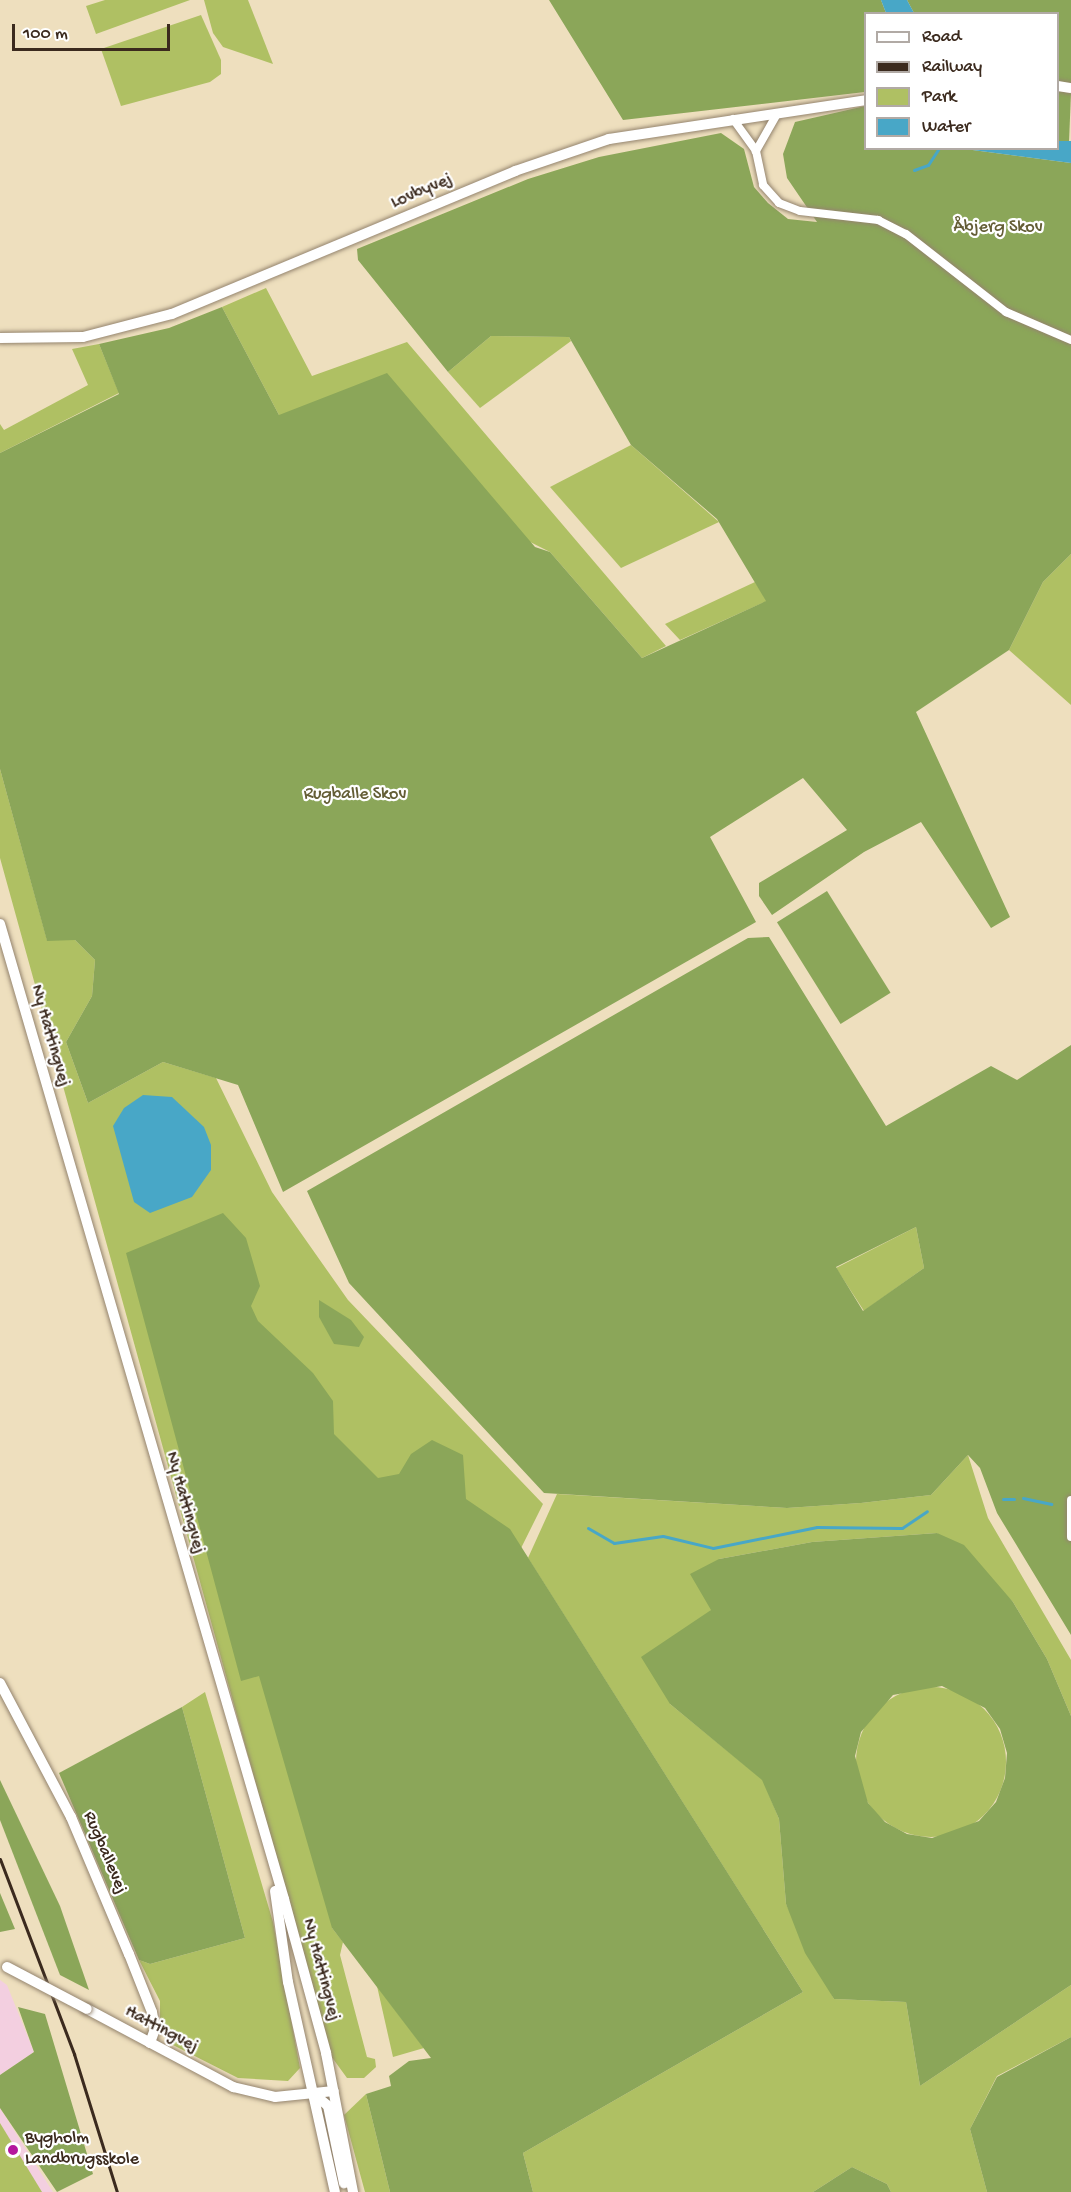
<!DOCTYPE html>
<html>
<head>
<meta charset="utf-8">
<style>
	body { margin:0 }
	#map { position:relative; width:1071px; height:2192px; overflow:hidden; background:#eedfbe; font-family:"Gochi Hand",sans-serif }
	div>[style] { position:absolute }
	.built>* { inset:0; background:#f3cfe0 }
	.green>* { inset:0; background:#afc063 }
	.round { border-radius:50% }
	.forest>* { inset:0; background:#8ba659; transform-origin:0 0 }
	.water>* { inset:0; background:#48a7c7 }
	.stream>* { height:3px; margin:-1.5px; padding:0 1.5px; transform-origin:1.5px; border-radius:1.5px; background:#48a7c7 }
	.roads { filter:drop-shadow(0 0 2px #94846e) drop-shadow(0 0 2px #94846e) }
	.minor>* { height:8px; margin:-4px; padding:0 4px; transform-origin:4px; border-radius:4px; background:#fff }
	.tertiary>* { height:10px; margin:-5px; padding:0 5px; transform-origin:5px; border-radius:5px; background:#fff }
	.rail>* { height:3px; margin:-1.5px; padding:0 1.5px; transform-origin:1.5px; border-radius:1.5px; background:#3b2a1e }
	.bridges { filter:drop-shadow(0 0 2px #94846e) drop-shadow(0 0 2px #94846e) }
	.tertiary-bridge>* { height:10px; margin:-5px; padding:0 5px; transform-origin:5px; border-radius:5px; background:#fff }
	.dots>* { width:16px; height:16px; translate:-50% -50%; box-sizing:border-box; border:3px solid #fff; border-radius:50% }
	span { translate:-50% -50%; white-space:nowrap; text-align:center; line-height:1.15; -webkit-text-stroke:4.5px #fff; paint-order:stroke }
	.street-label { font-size:18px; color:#3b2a1e }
	.park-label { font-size:18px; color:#645e36 }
	.poi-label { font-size:18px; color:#3b2a1e }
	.left { translate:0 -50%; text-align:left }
	.legend { position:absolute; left:864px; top:12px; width:195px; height:138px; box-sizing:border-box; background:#fff; border:2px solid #b1aaa5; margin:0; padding:8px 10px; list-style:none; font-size:18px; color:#3b2a1e }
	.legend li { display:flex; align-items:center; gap:12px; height:30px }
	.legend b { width:30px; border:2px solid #b1aaa5 }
	.scale { position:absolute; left:12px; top:24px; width:158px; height:27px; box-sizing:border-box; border:3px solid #3b2a1e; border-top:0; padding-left:8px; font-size:18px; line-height:21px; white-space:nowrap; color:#3b2a1e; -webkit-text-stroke:4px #fff; paint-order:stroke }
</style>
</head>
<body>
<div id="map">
	<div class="built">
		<div style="clip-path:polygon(0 1980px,7px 1985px,34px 2052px,0 2075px)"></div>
		<div style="clip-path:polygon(0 2108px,53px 2192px,0 2192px)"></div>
	</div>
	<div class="green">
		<div style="clip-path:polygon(105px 0,190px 0,96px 34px,86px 6px)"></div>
		<div style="clip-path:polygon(204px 0,248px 0,273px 64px,223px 47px,213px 33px)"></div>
		<div style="clip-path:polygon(201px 15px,221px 60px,221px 74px,210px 82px,121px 106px,101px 49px)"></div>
		<div style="clip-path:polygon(266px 288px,312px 376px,407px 342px,666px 646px,642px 658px,550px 552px,279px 415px,222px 307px)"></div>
		<div style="clip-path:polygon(491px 336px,569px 337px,571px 341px,480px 408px,448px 372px)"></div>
		<div style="clip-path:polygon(99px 344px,119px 393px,0 453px,0 424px,4px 430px,88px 385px,72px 349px)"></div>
		<div style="clip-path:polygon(631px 445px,719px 522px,621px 568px,550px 487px)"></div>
		<div style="clip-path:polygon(1071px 554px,1071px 705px,1009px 650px,1043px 582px)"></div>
		<div style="clip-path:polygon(755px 582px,767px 601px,680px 640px,665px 624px)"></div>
		<div style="clip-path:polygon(0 769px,47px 940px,75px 940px,95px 960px,92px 996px,66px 1042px,88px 1103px,163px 1062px,216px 1078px,272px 1192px,348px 1300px,543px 1504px,332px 1928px,343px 1942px,340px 1955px,367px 2057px,375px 2059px,376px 2067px,364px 2078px,347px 2078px,331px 2056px,0 858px)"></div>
		<div style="clip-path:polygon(916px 1227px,924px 1268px,864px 1311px,836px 1268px)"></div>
		<div style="clip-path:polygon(968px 1455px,988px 1518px,1071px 1660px,1071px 1716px,1047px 1659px,1013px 1602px,937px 1533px,812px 1542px,719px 1559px,711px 1610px,670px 1704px,763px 1780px,779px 1819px,786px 1904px,834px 1999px,906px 2002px,920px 2086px,1071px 1985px,1071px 2037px,997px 2076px,970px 2129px,987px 2192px,891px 2192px,887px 2184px,852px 2167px,813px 2192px,533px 2192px,523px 2153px,803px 1992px,528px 1558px,557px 1494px,787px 1508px,861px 1503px,931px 1495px)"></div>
		<div class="round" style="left:856px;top:1687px;width:150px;height:150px"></div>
		<div style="clip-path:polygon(205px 1692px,273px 1922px,300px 2068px,288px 2081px,238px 2078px,169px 2043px,160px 2028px,160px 2001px,139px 1960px,150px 1964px,245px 1938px,182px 1707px)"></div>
		<div style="clip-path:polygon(377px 1986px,424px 2048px,393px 2057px)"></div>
		<div style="clip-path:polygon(366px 2094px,390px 2192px,365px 2192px,344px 2115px)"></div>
		<div style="clip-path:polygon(0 2123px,42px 2192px,0 2192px)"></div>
	</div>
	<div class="forest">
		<div style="clip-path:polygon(549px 0,881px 0,886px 13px,866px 14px,865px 92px,623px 120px)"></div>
		<div style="clip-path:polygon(907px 0,1071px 0,1071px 84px,1058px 83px,1058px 14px,914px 13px)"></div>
		<div style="clip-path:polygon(1058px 91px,1071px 93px,1069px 142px,1058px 141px)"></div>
		<div style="clip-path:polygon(865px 106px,866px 148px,965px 149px,1071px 163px,1071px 554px,1043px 582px,1009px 650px,916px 712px,1010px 917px,991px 928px,921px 822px,864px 852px,772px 915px,759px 896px,759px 883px,847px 830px,803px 778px,710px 837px,756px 922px,283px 1192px,238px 1085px,163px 1062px,88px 1103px,66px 1042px,92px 996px,95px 960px,75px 940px,47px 941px,0 769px,0 453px,119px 394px,99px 344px,169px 328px,222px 307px,279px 415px,387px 373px,535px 547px,550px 552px,642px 658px,766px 601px,717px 519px,631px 445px,569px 337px,491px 336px,448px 372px,358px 260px,357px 249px,528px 179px,599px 157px,721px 133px,744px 149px,754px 187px,768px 203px,788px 219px,817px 222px,787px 178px,783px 154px,795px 122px)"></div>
		<div style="left:827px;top:891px;width:120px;height:59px;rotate:58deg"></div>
		<div style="clip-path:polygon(evenodd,769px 937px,886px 1126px,991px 1066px,1017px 1080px,1071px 1045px,1071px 1635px,997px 1513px,980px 1468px,968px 1455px,931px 1495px,861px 1503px,787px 1508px,544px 1493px,349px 1283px,307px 1191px,748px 938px,769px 937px,916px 1227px,924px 1268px,863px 1311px,836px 1267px,916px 1227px)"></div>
		<div style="clip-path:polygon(223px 1213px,246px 1238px,260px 1286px,251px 1306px,258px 1321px,313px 1373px,333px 1401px,334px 1434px,378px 1478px,399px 1474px,411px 1454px,432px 1440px,463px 1455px,466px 1499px,510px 1529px,803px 1992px,523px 2153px,533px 2192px,390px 2192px,366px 2094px,391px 2086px,389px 2076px,409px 2061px,431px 2058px,332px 1928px,259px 1676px,241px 1681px,126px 1253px)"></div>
		<div style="clip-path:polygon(319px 1300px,351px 1320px,364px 1337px,359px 1347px,334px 1344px,319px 1317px)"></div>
		<div style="clip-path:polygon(evenodd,937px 1533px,964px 1545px,1013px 1602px,1047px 1659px,1071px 1716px,1071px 1985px,920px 2086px,906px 2002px,834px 1999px,805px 1953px,786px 1904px,779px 1819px,762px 1780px,670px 1704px,641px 1657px,711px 1610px,690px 1574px,719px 1559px,812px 1542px,937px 1533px,942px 1686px,985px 1708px,1000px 1729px,1007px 1753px,1005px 1778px,996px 1802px,979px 1821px,932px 1838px,907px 1834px,885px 1822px,868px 1803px,855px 1756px,861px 1732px,893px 1695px,942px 1686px)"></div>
		<div style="clip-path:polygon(182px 1707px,245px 1938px,150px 1964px,139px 1960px,59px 1773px)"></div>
		<div style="clip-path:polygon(0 1780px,60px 1906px,89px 1990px,60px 1975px,0 1820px)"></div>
		<div style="clip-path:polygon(0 1893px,15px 1929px,0 1932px)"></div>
		<div style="clip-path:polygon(18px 2007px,45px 2014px,93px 2174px,57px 2192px,0 2108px,0 2075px,34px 2052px)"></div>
		<div style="clip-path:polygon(1071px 2037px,1071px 2192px,987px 2192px,970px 2129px,997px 2077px)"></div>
		<div style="clip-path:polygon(852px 2167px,887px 2184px,891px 2192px,813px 2192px)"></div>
	</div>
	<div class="water">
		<div style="clip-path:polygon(881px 0,907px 0,914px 13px,886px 13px)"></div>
		<div style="clip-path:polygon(1058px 141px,1071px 141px,1071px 163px,965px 149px,1058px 148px)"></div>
		<div style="clip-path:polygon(143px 1095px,172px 1097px,204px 1127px,211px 1145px,211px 1170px,192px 1197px,150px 1213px,134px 1202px,113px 1126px,124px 1108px)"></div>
	</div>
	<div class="stream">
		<div style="left:914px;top:170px;width:15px;rotate:-20deg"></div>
		<div style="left:928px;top:165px;width:20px;rotate:-57deg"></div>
		<div style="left:1023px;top:1498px;width:29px;rotate:12deg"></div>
		<div style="left:1003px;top:1499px;width:11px"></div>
		<div style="left:588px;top:1528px;width:30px;rotate:30deg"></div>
		<div style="left:614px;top:1543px;width:49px;rotate:-8.1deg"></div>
		<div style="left:663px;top:1536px;width:51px;rotate:13.5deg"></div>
		<div style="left:713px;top:1548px;width:106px;rotate:-11.4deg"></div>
		<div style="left:817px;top:1527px;width:85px;rotate:0.7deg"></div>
		<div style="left:902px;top:1528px;width:30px;rotate:-34deg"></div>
	</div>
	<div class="roads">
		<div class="minor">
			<div style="left:777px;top:114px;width:43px;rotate:119.6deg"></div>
			<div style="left:756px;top:151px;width:35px;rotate:78deg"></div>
			<div style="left:763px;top:185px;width:24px;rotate:48deg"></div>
			<div style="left:779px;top:203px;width:22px;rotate:21deg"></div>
			<div style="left:800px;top:211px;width:79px;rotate:6.6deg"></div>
			<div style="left:878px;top:220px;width:31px;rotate:27deg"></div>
			<div style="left:906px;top:234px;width:127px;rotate:38deg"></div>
			<div style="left:1006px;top:312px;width:71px;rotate:23.3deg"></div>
			<div style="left:733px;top:119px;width:39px;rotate:54deg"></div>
			<div style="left:1071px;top:1500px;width:37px;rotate:90deg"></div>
		</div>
		<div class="tertiary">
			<div style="left:1058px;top:86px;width:13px;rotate:9deg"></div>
			<div style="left:0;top:338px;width:83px;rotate:-0.7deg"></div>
			<div style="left:83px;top:337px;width:92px;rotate:-14.5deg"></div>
			<div style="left:172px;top:314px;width:372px;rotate:-22.6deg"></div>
			<div style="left:515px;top:171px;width:99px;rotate:-18.8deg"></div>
			<div style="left:609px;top:139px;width:260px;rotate:-8.6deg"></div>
			<div style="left:0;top:924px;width:1016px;rotate:73.76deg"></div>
			<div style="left:284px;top:1899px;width:160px;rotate:74.7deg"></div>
			<div style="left:326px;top:2053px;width:142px;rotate:79deg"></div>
			<div style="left:0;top:1683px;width:152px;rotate:62.1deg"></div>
			<div style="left:71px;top:1817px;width:149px;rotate:67.1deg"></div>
			<div style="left:129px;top:1954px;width:62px;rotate:68.4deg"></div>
			<div style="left:152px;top:2012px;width:17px;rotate:80deg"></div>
			<div style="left:155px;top:2029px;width:15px;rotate:110deg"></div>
			<div style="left:275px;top:1891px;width:92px;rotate:81.9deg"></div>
			<div style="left:288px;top:1982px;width:215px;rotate:77.4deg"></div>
			<div style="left:87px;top:2009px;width:166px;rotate:28.1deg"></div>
			<div style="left:233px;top:2087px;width:43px;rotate:13.4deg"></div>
			<div style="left:275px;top:2097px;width:59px;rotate:-5.8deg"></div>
			<div style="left:315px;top:2095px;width:17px;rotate:40deg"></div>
			<div style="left:328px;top:2106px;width:79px;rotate:78.3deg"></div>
		</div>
	</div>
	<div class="rail">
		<div style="left:0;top:1859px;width:209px;rotate:69.2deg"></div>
		<div style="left:74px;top:2054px;width:145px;rotate:72.7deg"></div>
	</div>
	<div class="bridges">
		<div class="tertiary-bridge">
			<div style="left:7px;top:1967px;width:90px;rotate:27.7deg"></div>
		</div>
	</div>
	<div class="dots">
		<div style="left:13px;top:2150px;background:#b5179e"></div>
	</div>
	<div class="street-label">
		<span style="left:422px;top:192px;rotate:-23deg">Lovbyvej</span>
		<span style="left:49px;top:1036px;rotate:74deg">Ny Hattingvej</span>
		<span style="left:184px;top:1503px;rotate:74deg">Ny Hattingvej</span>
		<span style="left:104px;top:1853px;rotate:67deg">Rugballevej</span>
		<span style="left:320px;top:1970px;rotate:75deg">Ny Hattingvej</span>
		<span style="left:161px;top:2030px;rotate:28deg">Hattingvej</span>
	</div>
	<div class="park-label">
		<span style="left:998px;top:228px">Åbjerg Skov</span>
		<span style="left:355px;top:795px">Rugballe Skov</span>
	</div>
	<div class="poi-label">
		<span class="left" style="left:25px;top:2150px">Bygholm<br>Landbrugsskole</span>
	</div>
	<ul class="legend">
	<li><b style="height:8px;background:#fff"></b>Road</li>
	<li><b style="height:8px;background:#3b2a1e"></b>Railway</li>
	<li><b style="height:16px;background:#afc063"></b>Park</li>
	<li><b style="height:16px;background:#48a7c7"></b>Water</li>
	</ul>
	<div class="scale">100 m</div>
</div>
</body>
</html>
